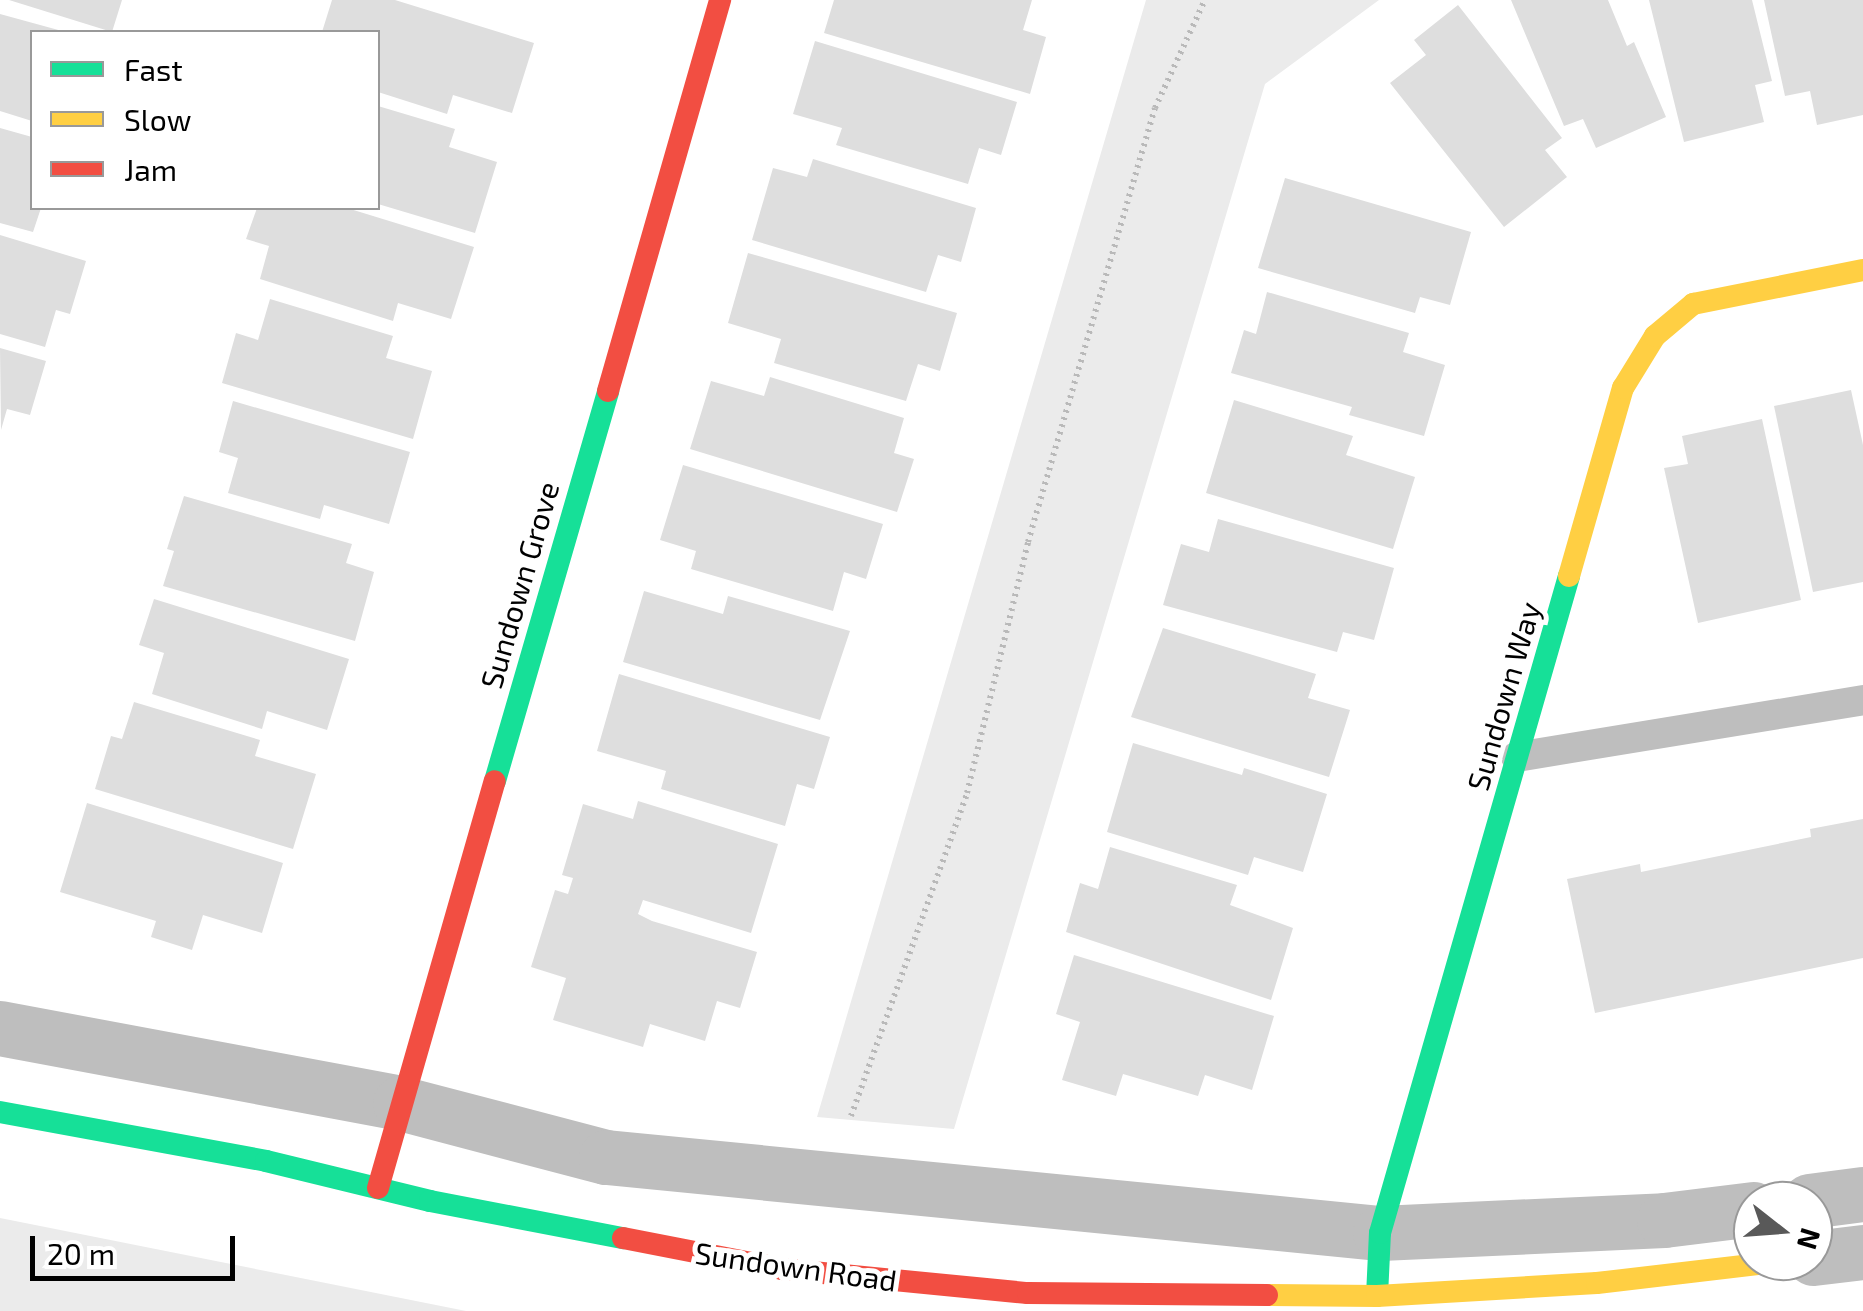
<!DOCTYPE html>
<html>
<head>
<meta charset="utf-8">
<style>
	body { margin:0 }
	#map { position:relative; width:1863px; height:1311px; overflow:hidden; background:#fff; font-family:"Exo 2",sans-serif }
	div>[style] { position:absolute }
	.green>* { inset:0; background:#ebebeb }
	.building>* { inset:0; background:#dedede }
	.path>* { height:6px; margin-top:-3px; transform-origin:0; background:repeating-linear-gradient(90deg,#b9b9b9 0 2.5px,transparent 0 7.5px) }
	.lane>* { height:30px; margin:-15px; padding:0 15px; transform-origin:15px; border-radius:15px; background:#bebebe }
	.street>* { height:55px; margin:-27.5px; padding:0 27.5px; transform-origin:27.5px; border-radius:27.5px; background:#bebebe }
	.fast>* { height:22px; margin:-11px; padding:0 11px; transform-origin:11px; border-radius:11px; background:#16e098 }
	.slow>* { height:22px; margin:-11px; padding:0 11px; transform-origin:11px; border-radius:11px; background:#ffcf43 }
	.jam>* { height:22px; margin:-11px; padding:0 11px; transform-origin:11px; border-radius:11px; background:#f24e42 }
	span { translate:-50% -50%; white-space:nowrap; text-align:center; line-height:1.15; -webkit-text-stroke:10px #fff; paint-order:stroke }
	.street-label { font-size:30px; color:#000 }
	.legend { position:absolute; left:30px; top:30px; width:350px; height:180px; box-sizing:border-box; background:#fff; border:2px solid #999; margin:0; padding:12px 18px; list-style:none; font-size:30px; color:#000 }
	.legend li { display:flex; align-items:center; gap:20px; height:50px }
	.legend b { width:50px; border:2px solid #999 }
	.north { position:absolute; left:1733px; top:1181px; width:100px; height:100px; box-sizing:border-box; background:#fff; border:2px solid #999; border-radius:50%; rotate:107deg; font-size:28px; font-weight:700; line-height:40px; text-align:center; color:#000 }
	.north::after { content:''; display:block; margin:auto; width:35px; height:45px; background:#595959; clip-path:polygon(50% 0,100% 100%,50% 72%,0 100%) }
	.scale { position:absolute; left:30px; top:1236px; width:205px; height:45px; box-sizing:border-box; border:5px solid #000; border-top:0; padding-left:12px; font-size:30px; line-height:35px; white-space:nowrap; color:#000; -webkit-text-stroke:8px #fff; paint-order:stroke }
</style>
</head>
<body>
<div id="map">
	<div class="green">
		<div style="clip-path:polygon(1146px 0,1379px 0,1265px 84px,954px 1129px,817px 1117px)"></div>
		<div style="clip-path:polygon(0 1218px,466px 1311px,0 1311px)"></div>
	</div>
	<div class="building">
		<div style="clip-path:polygon(9px 0,122px 0,112px 32px)"></div>
		<div style="clip-path:polygon(332px 0,395px 0,534px 43px,512px 113px,453px 95px,447px 114px,378px 92px,378px 32px,322px 32px)"></div>
		<div style="clip-path:polygon(834px 0,1032px 0,1023px 30px,1046px 37px,1030px 94px,824px 33px)"></div>
		<div style="clip-path:polygon(1511px 0,1608px 0,1627px 46px,1634px 42px,1666px 117px,1596px 148px,1583px 119px,1564px 126px)"></div>
		<div style="clip-path:polygon(1649px 0,1752px 0,1772px 81px,1755px 85px,1764px 122px,1684px 142px)"></div>
		<div style="clip-path:polygon(1764px 0,1863px 0,1863px 115px,1817px 125px,1810px 91px,1785px 96px)"></div>
		<div style="clip-path:polygon(1458px 5px,1562px 138px,1545px 150px,1567px 177px,1504px 227px,1390px 83px,1426px 55px,1414px 40px)"></div>
		<div style="clip-path:polygon(0 14px,62px 31px,32px 32px,32px 121px,0 111px)"></div>
		<div style="clip-path:polygon(815px 41px,1017px 102px,1001px 155px,979px 148px,968px 184px,836px 145px,842px 128px,793px 114px)"></div>
		<div style="clip-path:polygon(378px 106px,455px 129px,449px 147px,497px 162px,475px 233px,378px 204px)"></div>
		<div style="clip-path:polygon(0 128px,32px 137px,32px 208px,41px 208px,33px 232px,0 223px)"></div>
		<div style="clip-path:polygon(813px 159px,976px 208px,961px 262px,938px 255px,926px 292px,752px 240px,773px 168px,807px 177px)"></div>
		<div style="clip-path:polygon(1285px 178px,1471px 232px,1450px 305px,1420px 297px,1415px 313px,1258px 268px)"></div>
		<div style="clip-path:polygon(257px 208px,347px 208px,474px 247px,451px 319px,398px 303px,393px 321px,260px 279px,269px 246px,246px 239px)"></div>
		<div style="clip-path:polygon(0 235px,86px 261px,70px 314px,56px 310px,45px 347px,0 334px)"></div>
		<div style="clip-path:polygon(748px 253px,957px 313px,940px 371px,918px 364px,906px 401px,774px 363px,781px 339px,728px 323px)"></div>
		<div style="clip-path:polygon(1267px 292px,1409px 333px,1403px 352px,1445px 365px,1424px 436px,1349px 415px,1352px 407px,1231px 373px,1244px 330px,1256px 334px)"></div>
		<div style="clip-path:polygon(270px 299px,393px 336px,386px 358px,432px 371px,413px 439px,222px 383px,236px 333px,258px 340px)"></div>
		<div style="clip-path:polygon(0 348px,46px 361px,30px 415px,7px 409px,1px 430px)"></div>
		<div style="clip-path:polygon(770px 377px,904px 418px,894px 453px,914px 459px,897px 512px,690px 449px,711px 381px,764px 396px)"></div>
		<div style="clip-path:polygon(1851px 390px,1863px 445px,1863px 582px,1813px 592px,1774px 406px)"></div>
		<div style="clip-path:polygon(1234px 400px,1353px 436px,1346px 455px,1415px 477px,1393px 549px,1206px 493px)"></div>
		<div style="clip-path:polygon(233px 401px,410px 452px,389px 524px,324px 505px,320px 519px,228px 493px,238px 458px,219px 452px)"></div>
		<div style="clip-path:polygon(1762px 419px,1801px 600px,1698px 623px,1664px 468px,1688px 464px,1682px 436px)"></div>
		<div style="clip-path:polygon(683px 465px,883px 524px,866px 579px,844px 572px,833px 611px,691px 569px,696px 551px,660px 540px)"></div>
		<div style="clip-path:polygon(184px 496px,352px 544px,346px 563px,374px 572px,355px 641px,163px 586px,174px 551px,167px 549px)"></div>
		<div style="clip-path:polygon(1218px 519px,1394px 568px,1374px 640px,1343px 632px,1337px 652px,1163px 605px,1181px 544px,1209px 552px)"></div>
		<div style="clip-path:polygon(644px 591px,723px 614px,728px 596px,850px 631px,820px 720px,623px 662px)"></div>
		<div style="clip-path:polygon(154px 599px,349px 659px,327px 730px,267px 711px,262px 729px,152px 694px,164px 653px,139px 645px)"></div>
		<div style="clip-path:polygon(1163px 628px,1316px 674px,1308px 698px,1350px 710px,1329px 777px,1131px 717px)"></div>
		<div style="clip-path:polygon(619px 674px,830px 737px,814px 789px,797px 784px,785px 826px,661px 789px,666px 771px,597px 751px)"></div>
		<div style="clip-path:polygon(134px 702px,260px 740px,255px 756px,316px 774px,293px 849px,95px 789px,111px 736px,122px 739px)"></div>
		<div style="clip-path:polygon(1133px 743px,1242px 775px,1244px 768px,1327px 794px,1303px 872px,1254px 857px,1248px 875px,1107px 832px)"></div>
		<div style="clip-path:polygon(638px 801px,778px 844px,751px 933px,643px 900px,638px 914px,652px 921px,757px 952px,740px 1008px,717px 1001px,705px 1041px,650px 1024px,643px 1047px,553px 1020px,566px 978px,531px 967px,555px 890px,568px 894px,573px 878px,562px 875px,583px 804px,633px 819px)"></div>
		<div style="clip-path:polygon(87px 803px,283px 863px,262px 933px,203px 915px,192px 950px,151px 937px,156px 921px,60px 892px)"></div>
		<div style="clip-path:polygon(1863px 819px,1863px 958px,1595px 1013px,1567px 879px,1640px 864px,1641px 872px,1811px 837px,1810px 829px)"></div>
		<div style="clip-path:polygon(1110px 847px,1237px 885px,1230px 905px,1293px 928px,1271px 1000px,1066px 932px,1080px 883px,1098px 889px)"></div>
		<div style="clip-path:polygon(1074px 955px,1274px 1016px,1252px 1090px,1205px 1075px,1198px 1096px,1123px 1074px,1116px 1096px,1062px 1080px,1080px 1022px,1056px 1014px)"></div>
	</div>
	<div class="path">
		<div style="left:851px;top:1116px;width:343px;rotate:-70.2deg"></div>
		<div style="left:967px;top:793px;width:258px;rotate:-76.3deg"></div>
		<div style="left:1028px;top:542px;width:452px;rotate:-73.7deg"></div>
		<div style="left:1155px;top:108px;width:119px;rotate:-65.2deg"></div>
	</div>
	<div class="lane">
		<div style="left:1516px;top:757px;width:352px;rotate:-9.3deg"></div>
	</div>
	<div class="street">
		<div style="left:0;top:1028px;width:407px;rotate:10.6deg"></div>
		<div style="left:400px;top:1103px;width:213px;rotate:14.7deg"></div>
		<div style="left:606px;top:1157px;width:778px;rotate:5.61deg"></div>
		<div style="left:1380px;top:1233px;width:284px;rotate:-2.6deg"></div>
		<div style="left:1664px;top:1220px;width:90px;rotate:-7deg"></div>
		<div style="left:1809px;top:1201px;width:54px;rotate:-7.4deg"></div>
		<div style="left:1813px;top:1258px;width:50px;rotate:-6.8deg"></div>
	</div>
	<div class="fast">
		<div style="left:495px;top:781px;width:406px;rotate:-73.8deg"></div>
		<div style="left:0;top:1112px;width:270px;rotate:10.4deg"></div>
		<div style="left:266px;top:1161px;width:169px;rotate:13.7deg"></div>
		<div style="left:430px;top:1201px;width:197px;rotate:10.9deg"></div>
		<div style="left:1377px;top:1296px;width:63px;rotate:-87.3deg"></div>
		<div style="left:1380px;top:1233px;width:684px;rotate:-73.95deg"></div>
	</div>
	<div class="slow">
		<div style="left:1569px;top:576px;width:196px;rotate:-74deg"></div>
		<div style="left:1623px;top:388px;width:61px;rotate:-58.4deg"></div>
		<div style="left:1655px;top:336px;width:50px;rotate:-40.1deg"></div>
		<div style="left:1693px;top:304px;width:173px;rotate:-11.3deg"></div>
		<div style="left:1267px;top:1295px;width:110px;rotate:0.5deg"></div>
		<div style="left:1377px;top:1296px;width:220px;rotate:-3.4deg"></div>
		<div style="left:1597px;top:1283px;width:188px;rotate:-6.7deg"></div>
	</div>
	<div class="jam">
		<div style="left:608px;top:391px;width:407px;rotate:-74deg"></div>
		<div style="left:378px;top:1188px;width:423px;rotate:-74deg"></div>
		<div style="left:623px;top:1238px;width:162px;rotate:11deg"></div>
		<div style="left:782px;top:1269px;width:247px;rotate:5.6deg"></div>
		<div style="left:1028px;top:1293px;width:239px;rotate:0.5deg"></div>
	</div>
	<div class="street-label">
		<span style="left:519px;top:585px;rotate:-74deg">Sundown Grove</span>
		<span style="left:1503px;top:696px;rotate:-74deg">Sundown Way</span>
		<span style="left:796px;top:1266px;rotate:8deg">Sundown Road</span>
	</div>
	<ul class="legend">
	<li><b style="height:12px;background:#16e098"></b>Fast</li>
	<li><b style="height:12px;background:#ffcf43"></b>Slow</li>
	<li><b style="height:12px;background:#f24e42"></b>Jam</li>
	</ul>
	<div class="north">N</div>
	<div class="scale">20 m</div>
</div>
</body>
</html>
